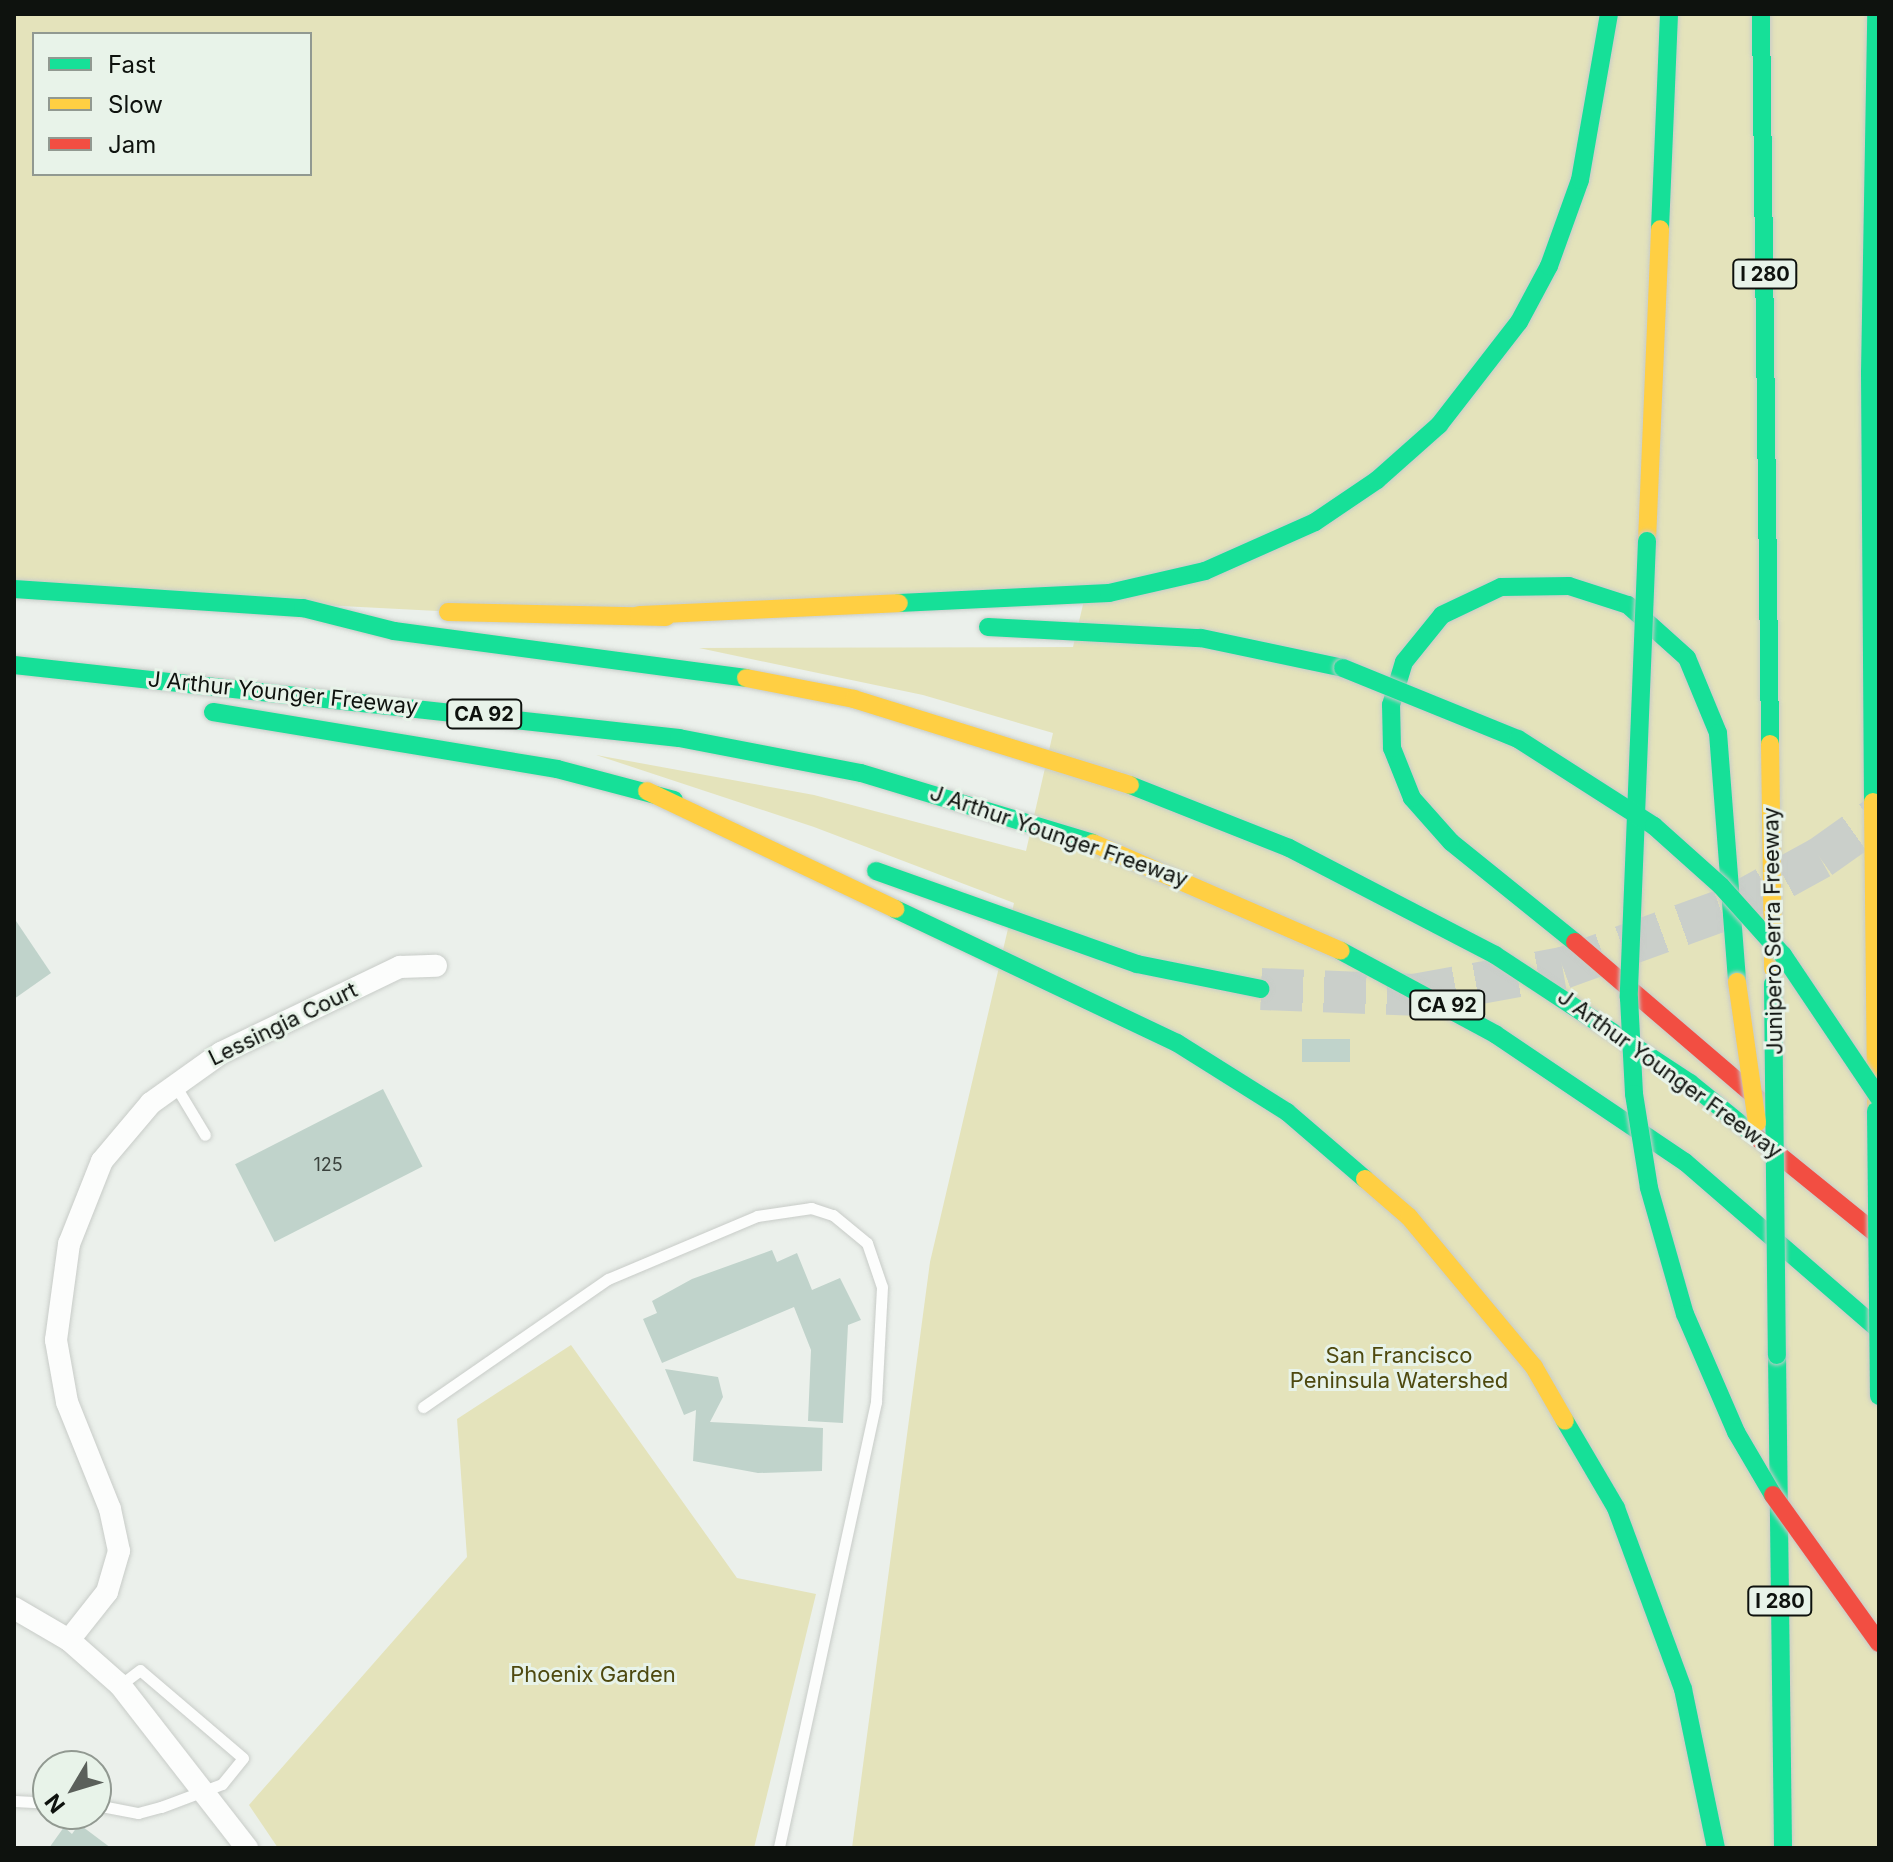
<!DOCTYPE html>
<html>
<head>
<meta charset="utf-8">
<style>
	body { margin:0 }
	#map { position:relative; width:1893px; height:1862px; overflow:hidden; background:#ebf0eb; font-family:Inter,sans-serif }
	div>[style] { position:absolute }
	.green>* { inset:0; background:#e4e3bb }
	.building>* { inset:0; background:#c0d3cb; transform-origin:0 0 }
	.highway-tunnel>* { height:42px; margin-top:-21px; transform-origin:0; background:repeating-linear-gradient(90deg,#cacfca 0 42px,transparent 0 63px) }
	.roads { filter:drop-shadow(0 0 2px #c8ccc8) drop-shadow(0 0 2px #c8ccc8) }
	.lane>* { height:11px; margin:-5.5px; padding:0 5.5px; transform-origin:5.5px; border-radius:5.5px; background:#fcfdfc }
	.street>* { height:22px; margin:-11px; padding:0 11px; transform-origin:11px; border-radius:11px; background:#fcfdfc }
	.fast>* { height:18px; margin:-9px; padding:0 9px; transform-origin:9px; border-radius:9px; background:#16e098 }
	.slow>* { height:18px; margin:-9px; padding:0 9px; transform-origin:9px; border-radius:9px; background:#ffcf43 }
	.jam>* { height:18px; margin:-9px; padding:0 9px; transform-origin:9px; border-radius:9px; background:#f24e42 }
	.bridges { filter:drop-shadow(0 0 2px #c8cac8) drop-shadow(0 0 2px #c8cac8) }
	.fast-bridge>* { height:18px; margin:-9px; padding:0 9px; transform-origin:9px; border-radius:9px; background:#16e098 }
	.slow-bridge>* { height:18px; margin:-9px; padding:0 9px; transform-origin:9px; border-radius:9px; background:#ffcf43 }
	.jam-bridge>* { height:18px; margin:-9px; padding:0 9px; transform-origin:9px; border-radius:9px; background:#f24e42 }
	span { translate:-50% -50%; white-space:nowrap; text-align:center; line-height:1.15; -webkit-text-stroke:6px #e8f3e9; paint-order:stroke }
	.number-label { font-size:18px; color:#3a423d }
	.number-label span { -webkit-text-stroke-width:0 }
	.shield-label span { padding:2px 6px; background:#e8f3e9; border:2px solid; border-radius:6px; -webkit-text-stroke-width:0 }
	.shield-label { font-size:20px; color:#0e120e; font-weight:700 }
	.street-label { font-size:22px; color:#0e120e }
	.park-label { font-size:22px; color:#4e490f }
	.frame { position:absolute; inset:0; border:16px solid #0e120e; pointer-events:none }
	.legend { position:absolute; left:32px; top:32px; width:280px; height:144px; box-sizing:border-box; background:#e8f3e9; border:2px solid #919991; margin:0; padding:10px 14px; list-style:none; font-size:24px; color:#0e120e }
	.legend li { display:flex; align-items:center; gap:16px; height:40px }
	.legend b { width:40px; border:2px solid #919991 }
	.north { position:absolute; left:32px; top:1750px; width:80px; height:80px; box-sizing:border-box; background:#e8f3e9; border:2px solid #919991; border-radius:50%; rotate:232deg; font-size:22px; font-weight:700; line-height:32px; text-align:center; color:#0e120e }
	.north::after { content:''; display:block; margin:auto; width:28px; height:36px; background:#5b605b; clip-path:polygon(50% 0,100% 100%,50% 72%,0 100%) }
</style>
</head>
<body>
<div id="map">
	<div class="green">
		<div style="clip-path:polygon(evenodd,14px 14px,1879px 14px,1879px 1848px,852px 1848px,930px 1262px,1014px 903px,814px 827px,596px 755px,814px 795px,1026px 851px,1053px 733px,923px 695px,699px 648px,1073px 647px,1085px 596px,457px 612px,14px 589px,14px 14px,34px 34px,310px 34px,310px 174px,34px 174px,34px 34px)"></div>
		<div style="clip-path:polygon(571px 1345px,737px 1578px,816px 1594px,754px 1848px,278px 1848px,249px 1805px,467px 1557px,457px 1419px)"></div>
	</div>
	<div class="building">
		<div style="clip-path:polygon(14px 918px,51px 973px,14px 999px)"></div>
		<div style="left:1302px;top:1039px;width:48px;height:23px"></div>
		<div style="left:383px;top:1089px;width:87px;height:166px;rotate:63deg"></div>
		<div style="clip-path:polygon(772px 1250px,777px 1262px,797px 1253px,812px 1290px,840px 1278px,861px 1320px,848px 1325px,843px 1423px,808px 1421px,811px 1350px,794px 1307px,662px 1363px,643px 1319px,657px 1313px,652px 1301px,692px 1279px)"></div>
		<div style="clip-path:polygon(665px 1369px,718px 1377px,723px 1397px,710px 1422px,823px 1428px,822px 1471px,758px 1473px,693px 1461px,696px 1410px,684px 1415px)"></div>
		<div style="clip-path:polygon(79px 1824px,111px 1848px,49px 1848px,64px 1827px,72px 1834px)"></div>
	</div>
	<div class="highway-tunnel">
		<div style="left:1261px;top:989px;width:153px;rotate:2.2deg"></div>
		<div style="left:1414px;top:995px;width:151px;rotate:-10.3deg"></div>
		<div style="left:1563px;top:968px;width:177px;rotate:-19.9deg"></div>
		<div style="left:1729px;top:908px;width:104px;rotate:-28.8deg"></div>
		<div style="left:1820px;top:858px;width:72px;rotate:-35.4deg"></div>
	</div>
	<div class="roads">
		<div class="lane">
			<div style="left:175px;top:1085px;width:58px;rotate:59deg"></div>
			<div style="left:423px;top:1407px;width:225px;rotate:-34.7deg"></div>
			<div style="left:608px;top:1279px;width:162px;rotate:-22.9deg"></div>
			<div style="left:757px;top:1216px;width:55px;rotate:-8.4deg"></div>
			<div style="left:811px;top:1208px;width:23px;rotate:18deg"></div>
			<div style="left:833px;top:1215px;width:44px;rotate:39.5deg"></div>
			<div style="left:867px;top:1243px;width:46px;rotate:71.2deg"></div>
			<div style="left:882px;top:1287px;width:115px;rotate:93deg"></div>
			<div style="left:876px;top:1402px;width:456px;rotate:102.3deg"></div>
			<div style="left:14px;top:1801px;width:34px;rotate:3deg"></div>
			<div style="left:96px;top:1805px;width:43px;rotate:10.8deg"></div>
			<div style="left:138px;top:1813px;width:24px;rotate:-15deg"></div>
			<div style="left:161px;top:1807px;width:65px;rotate:-20.7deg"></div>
			<div style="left:222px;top:1784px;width:33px;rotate:-51deg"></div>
			<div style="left:243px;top:1758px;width:135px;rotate:-139.5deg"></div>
			<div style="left:140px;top:1670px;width:25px;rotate:143deg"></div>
		</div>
		<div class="street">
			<div style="left:14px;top:1608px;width:64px;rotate:30.2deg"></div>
			<div style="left:69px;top:1640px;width:68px;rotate:41.4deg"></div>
			<div style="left:120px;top:1685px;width:207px;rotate:52.1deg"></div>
			<div style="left:69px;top:1640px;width:61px;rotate:-51.6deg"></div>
			<div style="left:107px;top:1592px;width:43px;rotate:-73.7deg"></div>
			<div style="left:119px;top:1551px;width:43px;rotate:-102.1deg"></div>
			<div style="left:110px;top:1509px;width:115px;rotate:-111.9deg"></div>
			<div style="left:67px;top:1402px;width:63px;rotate:-100.1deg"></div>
			<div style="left:56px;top:1340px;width:97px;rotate:-82.3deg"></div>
			<div style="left:69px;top:1244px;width:89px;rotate:-68.3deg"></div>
			<div style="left:102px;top:1161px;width:76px;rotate:-49.8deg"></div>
			<div style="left:151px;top:1103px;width:86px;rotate:-35.5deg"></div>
			<div style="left:221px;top:1053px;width:199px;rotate:-25.7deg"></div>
			<div style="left:400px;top:967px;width:36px;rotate:-2deg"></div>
		</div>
		<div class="fast">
			<div style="left:1761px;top:14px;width:730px;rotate:89.29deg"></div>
			<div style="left:1660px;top:229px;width:215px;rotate:-87.6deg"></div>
			<div style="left:14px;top:589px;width:290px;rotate:3.8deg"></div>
			<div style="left:303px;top:608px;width:94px;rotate:14.2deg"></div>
			<div style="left:394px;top:631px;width:355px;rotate:7.6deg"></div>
			<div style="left:899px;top:603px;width:210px;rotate:-2.7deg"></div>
			<div style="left:1109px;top:593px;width:98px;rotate:-12.9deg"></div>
			<div style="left:1205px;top:571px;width:120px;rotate:-24deg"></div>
			<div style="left:1315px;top:522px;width:75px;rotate:-34.1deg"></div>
			<div style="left:1377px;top:480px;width:83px;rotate:-41.6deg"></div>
			<div style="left:1439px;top:425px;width:130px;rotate:-52.2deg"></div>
			<div style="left:1519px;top:322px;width:64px;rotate:-61.8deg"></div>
			<div style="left:1549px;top:266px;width:91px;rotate:-70.2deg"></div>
			<div style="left:1580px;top:180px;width:169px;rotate:-80.1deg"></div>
			<div style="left:988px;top:627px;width:213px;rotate:3deg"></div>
			<div style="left:1201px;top:638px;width:145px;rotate:11.9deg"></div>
			<div style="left:14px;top:665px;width:669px;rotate:6.26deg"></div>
			<div style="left:679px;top:738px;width:185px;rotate:10.9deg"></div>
			<div style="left:861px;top:773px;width:242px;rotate:16.8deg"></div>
			<div style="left:213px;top:712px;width:349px;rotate:9.4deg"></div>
			<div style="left:557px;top:769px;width:121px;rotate:14.8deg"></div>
			<div style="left:1130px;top:785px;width:171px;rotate:21.6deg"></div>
			<div style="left:1289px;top:848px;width:232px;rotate:27.4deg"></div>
			<div style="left:1495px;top:955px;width:233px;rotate:33.3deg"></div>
			<div style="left:1690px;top:1083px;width:81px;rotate:39deg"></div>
			<div style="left:1873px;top:802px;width:429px;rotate:-90.4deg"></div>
			<div style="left:1870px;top:373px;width:359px;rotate:-89deg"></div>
			<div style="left:876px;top:871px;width:277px;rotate:19.6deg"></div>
			<div style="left:1137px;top:964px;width:126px;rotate:11.4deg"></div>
			<div style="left:895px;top:909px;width:312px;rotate:25.4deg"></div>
			<div style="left:1177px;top:1043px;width:130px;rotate:32.1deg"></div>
			<div style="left:1287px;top:1112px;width:103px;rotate:40.7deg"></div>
			<div style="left:1575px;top:942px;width:159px;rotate:-141.1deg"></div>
			<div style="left:1451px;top:842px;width:59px;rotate:-131.6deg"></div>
			<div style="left:1412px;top:798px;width:54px;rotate:-111.8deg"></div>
			<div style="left:1392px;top:748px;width:43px;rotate:-91.3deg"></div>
			<div style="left:1391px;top:705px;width:45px;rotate:-73.2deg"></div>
			<div style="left:1404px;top:662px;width:60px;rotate:-51deg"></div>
			<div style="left:1442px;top:615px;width:65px;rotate:-25.4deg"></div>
			<div style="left:1501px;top:587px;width:68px;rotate:-0.8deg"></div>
			<div style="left:1569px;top:586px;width:62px;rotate:17.9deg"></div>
			<div style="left:1628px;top:605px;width:79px;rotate:41.9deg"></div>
			<div style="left:1687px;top:658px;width:81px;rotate:67.5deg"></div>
			<div style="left:1718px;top:733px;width:250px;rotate:85.6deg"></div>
			<div style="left:1341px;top:951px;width:175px;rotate:28.3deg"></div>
			<div style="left:1495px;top:1034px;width:229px;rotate:34deg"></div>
			<div style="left:1685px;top:1162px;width:257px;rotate:40.9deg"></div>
			<div style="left:1777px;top:1355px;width:493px;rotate:89.3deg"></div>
			<div style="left:1565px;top:1421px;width:101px;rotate:59.6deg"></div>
			<div style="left:1616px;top:1508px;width:193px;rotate:69.7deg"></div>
			<div style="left:1683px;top:1689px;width:162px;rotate:78.3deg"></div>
		</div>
		<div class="slow">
			<div style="left:1647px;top:541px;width:312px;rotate:-87.6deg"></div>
			<div style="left:448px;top:612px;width:218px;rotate:1.3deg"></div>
			<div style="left:639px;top:615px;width:260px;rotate:-2.6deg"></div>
			<div style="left:746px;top:678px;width:110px;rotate:11deg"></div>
			<div style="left:854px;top:699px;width:289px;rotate:17.3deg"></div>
			<div style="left:1770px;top:744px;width:225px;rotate:89.2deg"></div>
			<div style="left:647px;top:791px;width:275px;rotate:25.4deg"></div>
			<div style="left:1873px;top:802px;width:309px;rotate:89.4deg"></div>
			<div style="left:1093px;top:843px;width:270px;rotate:23.5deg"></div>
			<div style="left:1365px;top:1179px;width:58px;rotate:40.8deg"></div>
			<div style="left:1409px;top:1217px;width:195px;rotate:50.2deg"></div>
			<div style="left:1534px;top:1367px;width:62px;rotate:60.1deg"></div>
		</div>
		<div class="jam">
			<div style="left:1575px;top:942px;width:258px;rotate:40.6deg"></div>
			<div style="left:1753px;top:1134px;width:162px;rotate:39deg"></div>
		</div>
	</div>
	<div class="bridges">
		<div class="fast-bridge">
			<div style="left:1647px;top:541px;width:457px;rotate:92.3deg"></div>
			<div style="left:1629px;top:998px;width:96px;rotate:87deg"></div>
			<div style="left:1634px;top:1094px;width:95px;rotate:80.9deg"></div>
			<div style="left:1649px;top:1188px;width:131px;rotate:74.1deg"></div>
			<div style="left:1685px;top:1314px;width:129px;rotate:66.6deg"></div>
			<div style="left:1736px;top:1432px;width:73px;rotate:59.6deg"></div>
			<div style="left:1343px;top:668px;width:189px;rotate:22.1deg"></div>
			<div style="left:1518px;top:739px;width:161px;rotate:32.6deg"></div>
			<div style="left:1654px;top:826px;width:90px;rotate:41.8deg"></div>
			<div style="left:1721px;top:886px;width:93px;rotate:48.1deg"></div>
			<div style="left:1783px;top:955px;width:172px;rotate:56.1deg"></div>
			<div style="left:1773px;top:984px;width:371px;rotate:89.4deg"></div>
			<div style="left:1876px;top:1111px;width:285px;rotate:89.4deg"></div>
		</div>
		<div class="slow-bridge">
			<div style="left:1737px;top:982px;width:142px;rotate:81.9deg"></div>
		</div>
		<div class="jam-bridge">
			<div style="left:1773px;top:1495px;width:182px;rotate:54.4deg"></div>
		</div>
	</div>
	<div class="number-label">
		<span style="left:328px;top:1165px">125</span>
	</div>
	<div class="shield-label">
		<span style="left:1765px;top:274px">I 280</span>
		<span style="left:484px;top:714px">CA 92</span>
		<span style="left:1447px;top:1005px">CA 92</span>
		<span style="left:1780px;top:1601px">I 280</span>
	</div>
	<div class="street-label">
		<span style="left:283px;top:693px;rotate:6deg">J Arthur Younger Freeway</span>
		<span style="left:1059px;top:836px;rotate:19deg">J Arthur Younger Freeway</span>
		<span style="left:1773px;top:931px;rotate:-91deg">Junipero Serra Freeway</span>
		<span style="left:283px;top:1024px;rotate:-26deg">Lessingia Court</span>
		<span style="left:1670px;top:1074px;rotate:36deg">J Arthur Younger Freeway</span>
	</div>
	<div class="park-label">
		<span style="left:1399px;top:1368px">San Francisco<br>Peninsula Watershed</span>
		<span style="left:593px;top:1675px">Phoenix Garden</span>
	</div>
	<div class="frame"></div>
	<ul class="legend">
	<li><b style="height:10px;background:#16e098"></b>Fast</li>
	<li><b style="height:10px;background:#ffcf43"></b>Slow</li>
	<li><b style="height:10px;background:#f24e42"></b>Jam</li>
	</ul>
	<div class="north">N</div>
</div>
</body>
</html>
